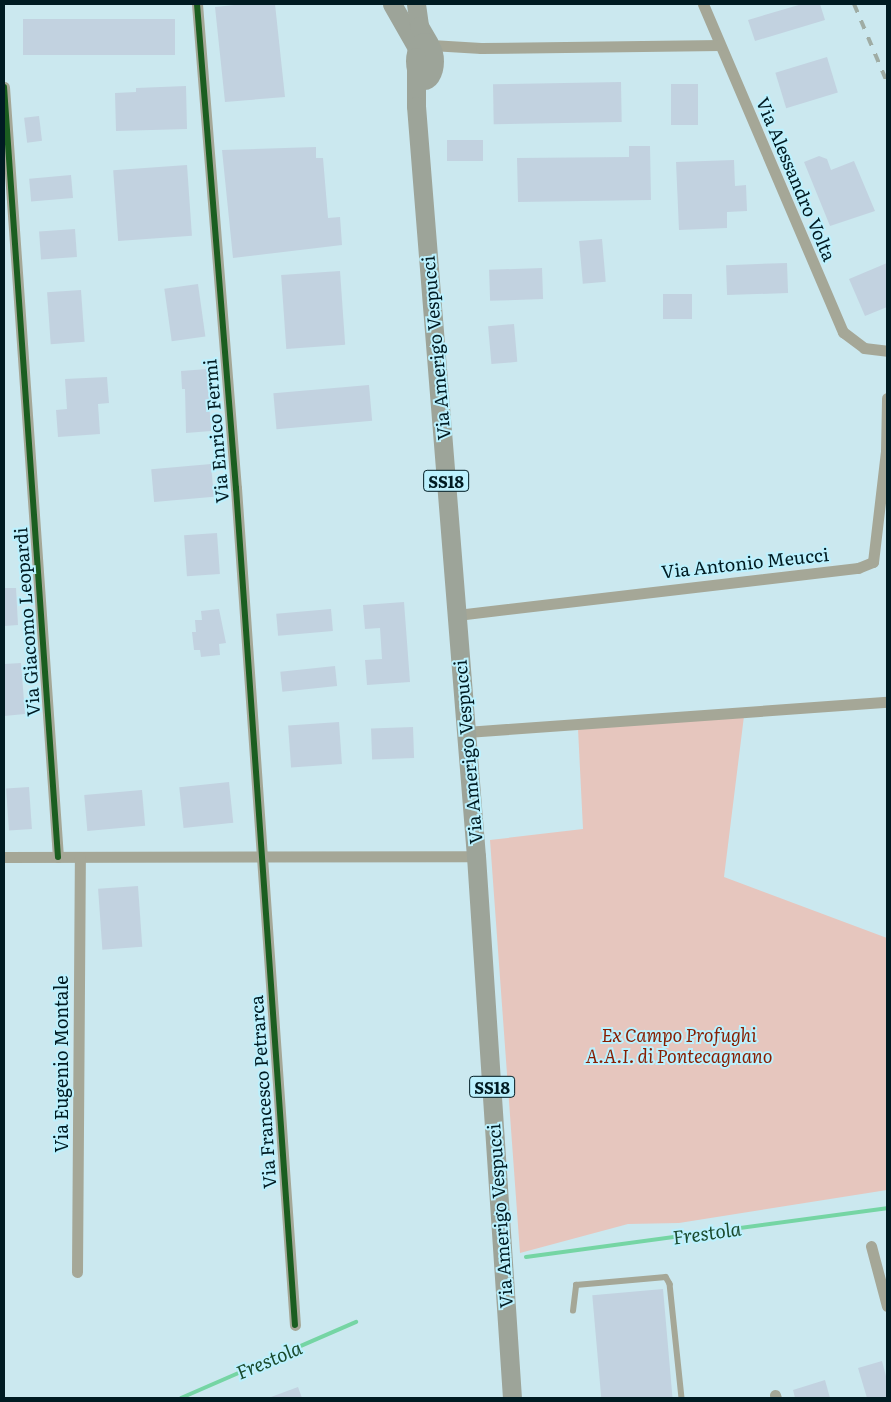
<!DOCTYPE html>
<html>
<head>
<meta charset="utf-8">
<style>
	body { margin:0 }
	#map { position:relative; width:891px; height:1402px; overflow:hidden; background:#cbe8ef; font-family:Literata,serif }
	div>[style] { position:absolute }
	.green>* { inset:0; background:#e6c6be }
	.stream>* { height:4px; margin:-2px; padding:0 2px; transform-origin:2px; border-radius:2px; background:#75d5a4 }
	.building>* { inset:0; background:#c2d2e0; transform-origin:0 0 }
	.lane>* { height:5.5px; margin:-2.75px; padding:0 2.75px; transform-origin:2.75px; border-radius:2.75px; background:#a5a797 }
	.street>* { height:11px; margin:-5.5px; padding:0 5.5px; transform-origin:5.5px; border-radius:5.5px; background:#a5a797 }
	.primary>* { height:19px; margin:-9.5px; padding:0 9.5px; transform-origin:9.5px; border-radius:9.5px; background:#9da499 }
	.primary>.ring { margin:-9.5px; padding:0; box-sizing:content-box; background:none; border:19px solid #9da499; border-radius:50% }
	.rail>* { height:4px; margin-top:-2px; transform-origin:0; background:repeating-linear-gradient(90deg,#9faca4 0 9px,transparent 0 18px) }
	.cycleway>* { height:6px; margin:-3px; padding:0 3px; transform-origin:3px; border-radius:3px; background:#1b5e20 }
	span { translate:-50% -50%; white-space:nowrap; text-align:center; line-height:1.15; -webkit-text-stroke:4px #bcf1fe; paint-order:stroke }
	.shield-label span { padding:1px 4px; background:#bcf1fe; border:1px solid; border-radius:4px; -webkit-text-stroke-width:0 }
	.shield-label { font-size:16px; color:#001b22; font-weight:700 }
	.street-label { font-size:18px; color:#001b22 }
	.park-label { font-size:18px; color:#881d00; font-style:italic }
	.water-label { font-size:19px; color:#1a4b2e; font-style:italic }
	.frame { position:absolute; inset:0; border:5px solid #001b22; pointer-events:none }
</style>
</head>
<body>
<div id="map">
	<div class="green">
		<div style="clip-path:polygon(744px 716px,724px 877px,887px 938px,887px 1190px,679px 1223px,628px 1224px,520px 1253px,490px 840px,583px 829px,578px 729px)"></div>
	</div>
	<div class="stream">
		<div style="left:526px;top:1257px;width:364px;rotate:-7.7deg"></div>
		<div style="left:181px;top:1398px;width:191px;rotate:-23.5deg"></div>
	</div>
	<div class="building">
		<div style="clip-path:polygon(244px 4px,275px 4px,285px 97px,225px 102px,215px 7px)"></div>
		<div style="clip-path:polygon(802px 4px,820px 4px,825px 20px,755px 41px,748px 20px)"></div>
		<div style="left:23px;top:19px;width:152px;height:36px"></div>
		<div style="left:827px;top:57px;width:37px;height:54px;rotate:73deg"></div>
		<div style="left:621px;top:82px;width:40px;height:128px;rotate:89deg"></div>
		<div style="left:671px;top:84px;width:27px;height:41px"></div>
		<div style="clip-path:polygon(186px 86px,187px 129px,116px 131px,115px 93px,136px 92px,136px 88px)"></div>
		<div style="left:39px;top:116px;width:25px;height:15px;rotate:83deg"></div>
		<div style="left:483px;top:140px;width:21px;height:36px;rotate:90deg"></div>
		<div style="clip-path:polygon(629px 146px,650px 146px,651px 200px,518px 202px,517px 158px,629px 157px)"></div>
		<div style="clip-path:polygon(316px 147px,316px 158px,323px 158px,328px 218px,340px 217px,342px 245px,233px 258px,222px 150px)"></div>
		<div style="clip-path:polygon(819px 156px,827px 159px,831px 170px,854px 161px,875px 211px,830px 226px,804px 162px)"></div>
		<div style="clip-path:polygon(734px 160px,735px 186px,746px 185px,747px 211px,727px 212px,727px 228px,679px 230px,676px 162px)"></div>
		<div style="left:187px;top:165px;width:71px;height:74px;rotate:86deg"></div>
		<div style="left:71px;top:175px;width:23px;height:42px;rotate:85deg"></div>
		<div style="left:75px;top:229px;width:28px;height:36px;rotate:86deg"></div>
		<div style="left:602px;top:239px;width:43px;height:23px;rotate:85deg"></div>
		<div style="left:787px;top:263px;width:30px;height:61px;rotate:88deg"></div>
		<div style="clip-path:polygon(887px 263px,887px 307px,865px 316px,849px 279px)"></div>
		<div style="left:542px;top:268px;width:31px;height:53px;rotate:88deg"></div>
		<div style="left:340px;top:271px;width:74px;height:59px;rotate:86deg"></div>
		<div style="left:198px;top:284px;width:53px;height:34px;rotate:82deg"></div>
		<div style="left:81px;top:290px;width:52px;height:34px;rotate:86deg"></div>
		<div style="left:663px;top:294px;width:29px;height:25px"></div>
		<div style="left:514px;top:324px;width:38px;height:26px;rotate:85deg"></div>
		<div style="clip-path:polygon(207px 369px,211px 431px,186px 433px,185px 389px,182px 389px,181px 371px)"></div>
		<div style="clip-path:polygon(107px 377px,109px 403px,98px 404px,100px 434px,58px 437px,56px 410px,67px 409px,65px 379px)"></div>
		<div style="left:369px;top:385px;width:36px;height:96px;rotate:85deg"></div>
		<div style="left:211px;top:464px;width:33px;height:60px;rotate:85deg"></div>
		<div style="left:217px;top:533px;width:41px;height:33px;rotate:86deg"></div>
		<div style="clip-path:polygon(4px 588px,16px 588px,18px 625px,4px 626px)"></div>
		<div style="clip-path:polygon(404px 602px,410px 682px,367px 685px,365px 660px,382px 659px,380px 628px,365px 629px,363px 605px)"></div>
		<div style="clip-path:polygon(219px 609px,226px 643px,219px 644px,220px 655px,201px 657px,200px 650px,194px 650px,192px 632px,196px 632px,195px 620px,202px 620px,201px 611px)"></div>
		<div style="left:331px;top:609px;width:22px;height:55px;rotate:85deg"></div>
		<div style="clip-path:polygon(21px 663px,25px 714px,4px 716px,4px 664px)"></div>
		<div style="left:335px;top:666px;width:20px;height:55px;rotate:84deg"></div>
		<div style="left:339px;top:722px;width:42px;height:51px;rotate:86deg"></div>
		<div style="left:413px;top:727px;width:31px;height:42px;rotate:88deg"></div>
		<div style="left:229px;top:782px;width:41px;height:50px;rotate:84deg"></div>
		<div style="left:29px;top:787px;width:42px;height:23px;rotate:86deg"></div>
		<div style="left:142px;top:790px;width:36px;height:58px;rotate:85deg"></div>
		<div style="left:138px;top:886px;width:61px;height:40px;rotate:86deg"></div>
		<div style="left:663px;top:1289px;width:109px;height:71px;rotate:85deg"></div>
		<div style="clip-path:polygon(882px 1361px,887px 1380px,887px 1398px,867px 1398px,858px 1368px)"></div>
		<div style="clip-path:polygon(825px 1380px,830px 1398px,795px 1398px,793px 1390px)"></div>
		<div style="clip-path:polygon(298px 1387px,302px 1398px,271px 1398px,271px 1397px)"></div>
	</div>
	<div class="lane">
		<div style="left:573px;top:1311px;width:26px;rotate:-83deg"></div>
		<div style="left:576px;top:1285px;width:90px;rotate:-5.1deg"></div>
		<div style="left:666px;top:1277px;width:8px;rotate:60deg"></div>
		<div style="left:670px;top:1284px;width:115px;rotate:84deg"></div>
	</div>
	<div class="street">
		<div style="left:197px;top:4px;width:486px;rotate:85.4deg"></div>
		<div style="left:236px;top:488px;width:839px;rotate:85.97deg"></div>
		<div style="left:703px;top:4px;width:357px;rotate:66.9deg"></div>
		<div style="left:843px;top:332px;width:26px;rotate:37deg"></div>
		<div style="left:864px;top:348px;width:23px;rotate:7deg"></div>
		<div style="left:431px;top:45px;width:50px;rotate:3.4deg"></div>
		<div style="left:481px;top:48px;width:239px;rotate:-0.7deg"></div>
		<div style="left:4px;top:87px;width:772px;rotate:85.99deg"></div>
		<div style="left:457px;top:615px;width:404px;rotate:-6.7deg"></div>
		<div style="left:858px;top:568px;width:16px;rotate:-22deg"></div>
		<div style="left:873px;top:562px;width:111px;rotate:-83.3deg"></div>
		<div style="left:886px;top:452px;width:54px;rotate:-88.9deg"></div>
		<div style="left:466px;top:732px;width:422px;rotate:-4.1deg"></div>
		<div style="left:4px;top:857px;width:472px;rotate:-0.1deg"></div>
		<div style="left:871px;top:1246px;width:62px;rotate:75.1deg"></div>
		<div style="left:77px;top:1272px;width:415px;rotate:-89.6deg"></div>
		<div style="left:775px;top:1395px;width:3px;rotate:72deg"></div>
	</div>
	<div class="primary">
		<div style="left:392px;top:4px;width:48px;rotate:60.3deg"></div>
		<div style="left:416px;top:4px;width:22px;rotate:82deg"></div>
		<div style="left:419px;top:26px;width:20px;rotate:60deg"></div>
		<div class="ring" style="left:415px;top:42px;width:-1px;height:-1px"></div>
		<div style="left:416px;top:57px;width:49px;rotate:90deg"></div>
		<div style="left:416px;top:106px;width:752px;rotate:85.43deg"></div>
		<div style="left:476px;top:856px;width:543px;rotate:86.2deg"></div>
	</div>
	<div class="rail">
		<div style="left:854px;top:4px;width:85px;rotate:67.1deg"></div>
	</div>
	<div class="cycleway">
		<div style="left:197px;top:4px;width:486px;rotate:85.4deg"></div>
		<div style="left:236px;top:488px;width:839px;rotate:85.97deg"></div>
		<div style="left:4px;top:87px;width:772px;rotate:85.99deg"></div>
	</div>
	<div class="shield-label">
		<span style="left:446px;top:481px">SS18</span>
		<span style="left:492px;top:1087px">SS18</span>
	</div>
	<div class="street-label">
		<span style="left:796px;top:179px;rotate:67deg">Via Alessandro Volta</span>
		<span style="left:436px;top:348px;rotate:-95deg">Via Amerigo Vespucci</span>
		<span style="left:216px;top:431px;rotate:-95deg">Via Enrico Fermi</span>
		<span style="left:745px;top:563px;rotate:-6deg">Via Antonio Meucci</span>
		<span style="left:27px;top:622px;rotate:-94deg">Via Giacomo Leopardi</span>
		<span style="left:468px;top:752px;rotate:-95deg">Via Amerigo Vespucci</span>
		<span style="left:61px;top:1064px;rotate:-90deg">Via Eugenio Montale</span>
		<span style="left:263px;top:1092px;rotate:-94deg">Via Francesco Petrarca</span>
		<span style="left:500px;top:1216px;rotate:-94deg">Via Amerigo Vespucci</span>
	</div>
	<div class="park-label">
		<span style="left:679px;top:1046px">Ex Campo Profughi<br>A.A.I. di Pontecagnano</span>
	</div>
	<div class="water-label">
		<span style="left:707px;top:1233px;rotate:-8deg">Frestola</span>
		<span style="left:269px;top:1360px;rotate:-23deg">Frestola</span>
	</div>
	<div class="frame"></div>
</div>
</body>
</html>
